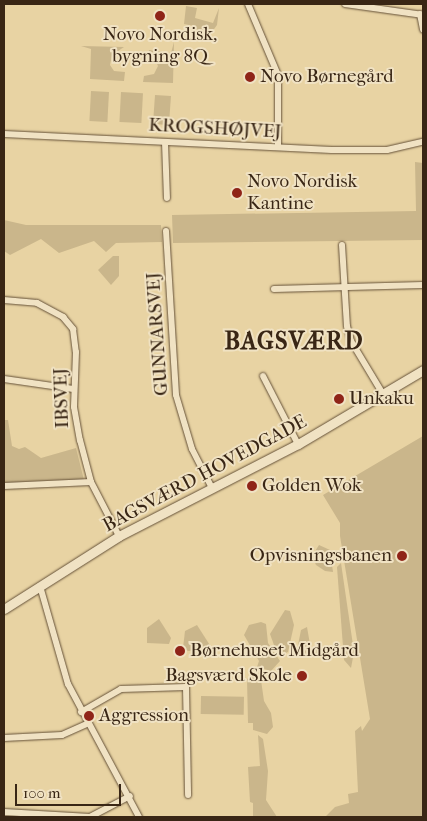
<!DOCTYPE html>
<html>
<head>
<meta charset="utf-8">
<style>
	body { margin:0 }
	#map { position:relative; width:427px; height:821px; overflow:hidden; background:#e8d3a3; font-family:"IM FELL French Canon",serif }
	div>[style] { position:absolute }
	.green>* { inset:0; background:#cab68b; transform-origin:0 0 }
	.roads { filter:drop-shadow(0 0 1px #655138) drop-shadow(0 0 1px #655138) }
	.street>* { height:6px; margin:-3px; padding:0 3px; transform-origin:3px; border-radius:3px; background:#f0e2c3 }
	.secondary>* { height:9px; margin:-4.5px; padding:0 4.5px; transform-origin:4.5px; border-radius:4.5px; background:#f0e2c3 }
	.dots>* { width:14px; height:14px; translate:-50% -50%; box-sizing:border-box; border:2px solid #f0e2c3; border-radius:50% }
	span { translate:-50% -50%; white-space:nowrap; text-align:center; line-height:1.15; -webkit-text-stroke:4px #f0e2c3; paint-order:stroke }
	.poi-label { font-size:19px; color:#392615 }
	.left { translate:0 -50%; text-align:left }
	.right { translate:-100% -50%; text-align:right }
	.street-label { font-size:19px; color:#392615 }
	.district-label { font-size:24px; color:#392615; font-weight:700; letter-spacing:1px }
	.frame { position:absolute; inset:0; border:5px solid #392615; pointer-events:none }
	.scale { position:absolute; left:15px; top:784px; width:106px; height:22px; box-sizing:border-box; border:2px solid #392615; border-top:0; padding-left:6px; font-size:15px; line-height:18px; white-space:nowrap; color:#392615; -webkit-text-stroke:4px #f0e2c3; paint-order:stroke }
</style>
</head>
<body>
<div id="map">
	<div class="green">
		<div style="clip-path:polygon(186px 6px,197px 8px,195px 18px,213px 23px,219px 8px,217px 25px,209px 36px,201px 35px,194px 26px,184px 24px)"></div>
		<div style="clip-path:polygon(174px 42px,173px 83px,143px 82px,144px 76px,154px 74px,158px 66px,154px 57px,148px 56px,149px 50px,171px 53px)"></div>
		<div style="clip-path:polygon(81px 46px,124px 47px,112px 55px,110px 65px,114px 71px,125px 72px,124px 81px,90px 79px,91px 49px)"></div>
		<div style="left:91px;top:91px;width:18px;height:30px;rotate:3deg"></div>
		<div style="left:121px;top:92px;width:22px;height:30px;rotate:3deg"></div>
		<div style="left:155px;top:95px;width:16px;height:29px;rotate:4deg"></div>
		<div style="clip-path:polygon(415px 162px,423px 163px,423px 240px,173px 243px,172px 215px,416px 211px)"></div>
		<div style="clip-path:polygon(4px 220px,26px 225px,161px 225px,162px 242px,116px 243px,106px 252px,94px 241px,59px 253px,41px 239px,10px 255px,4px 251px)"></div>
		<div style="clip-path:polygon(113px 256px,119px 256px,119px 276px,111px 285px,98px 270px)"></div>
		<div style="clip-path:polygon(4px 420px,8px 420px,12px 446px,19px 449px,25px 447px,41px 458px,76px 448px,84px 480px,4px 484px)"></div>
		<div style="clip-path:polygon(423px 436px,423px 817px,325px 817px,335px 807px,349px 803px,348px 794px,358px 792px,355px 731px,361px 726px,362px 731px,370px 719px,340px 536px,340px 523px,323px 495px)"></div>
		<div style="clip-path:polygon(319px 545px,330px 550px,333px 572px,325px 571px,316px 565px,312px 556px)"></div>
		<div style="clip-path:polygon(341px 563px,354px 652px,351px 668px,344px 660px,337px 567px)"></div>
		<div style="clip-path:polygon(285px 610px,290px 611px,294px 625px,288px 652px,283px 654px,274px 645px,270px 634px)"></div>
		<div style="clip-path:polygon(159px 619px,171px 638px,169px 644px,147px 643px,147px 628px)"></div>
		<div style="clip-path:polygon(261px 622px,266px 624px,268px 643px,280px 661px,271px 671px,257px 667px,259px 661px,244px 635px,249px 625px)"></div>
		<div style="clip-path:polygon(197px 625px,213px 650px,188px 651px,183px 648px,185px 631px)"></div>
		<div style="clip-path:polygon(307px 627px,311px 650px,317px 650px,318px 654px,311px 657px,300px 650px,298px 645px,301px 630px)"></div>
		<div style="clip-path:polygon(257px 671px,260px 673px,264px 701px,271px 713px,273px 727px,267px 734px,253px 730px,253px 723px,248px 723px,247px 679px)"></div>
		<div style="left:201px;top:696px;width:43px;height:18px;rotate:1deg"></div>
		<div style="clip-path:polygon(258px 735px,263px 739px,268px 771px,266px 800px,277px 817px,253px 817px,253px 803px,250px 802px,248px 767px,260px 766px)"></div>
	</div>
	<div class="roads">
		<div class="street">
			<div style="left:248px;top:4px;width:77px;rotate:67.1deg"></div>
			<div style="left:278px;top:75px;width:72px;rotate:90deg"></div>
			<div style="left:345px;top:4px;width:79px;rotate:8deg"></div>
			<div style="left:420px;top:14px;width:16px;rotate:79deg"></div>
			<div style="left:4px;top:134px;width:328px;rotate:2.8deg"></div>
			<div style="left:332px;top:150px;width:55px"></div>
			<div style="left:387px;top:150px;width:37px;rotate:-13deg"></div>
			<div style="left:165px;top:142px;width:56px;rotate:88deg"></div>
			<div style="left:166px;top:231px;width:164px;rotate:86.5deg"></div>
			<div style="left:176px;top:395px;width:56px;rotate:73.5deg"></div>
			<div style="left:192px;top:449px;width:44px;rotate:62.9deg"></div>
			<div style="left:342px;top:245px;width:81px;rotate:86.5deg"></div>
			<div style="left:347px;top:326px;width:16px;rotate:75deg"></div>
			<div style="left:351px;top:341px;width:62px;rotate:58.9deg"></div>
			<div style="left:274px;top:289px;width:149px;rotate:-1.5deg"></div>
			<div style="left:4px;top:300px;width:33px;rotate:5deg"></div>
			<div style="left:37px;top:303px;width:30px;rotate:28deg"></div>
			<div style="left:63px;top:317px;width:16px;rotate:50deg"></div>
			<div style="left:73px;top:329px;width:23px;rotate:83deg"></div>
			<div style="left:76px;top:352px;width:55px;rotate:92.1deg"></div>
			<div style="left:74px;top:407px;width:34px;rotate:80deg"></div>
			<div style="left:80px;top:440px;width:43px;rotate:75.3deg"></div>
			<div style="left:91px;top:482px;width:61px;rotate:62.6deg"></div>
			<div style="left:263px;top:376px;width:76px;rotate:62.8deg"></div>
			<div style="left:4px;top:379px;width:70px;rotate:8.2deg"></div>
			<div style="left:4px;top:486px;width:87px;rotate:-2.6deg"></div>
			<div style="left:40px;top:586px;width:102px;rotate:74.1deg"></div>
			<div style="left:68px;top:684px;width:151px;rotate:61.9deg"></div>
			<div style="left:81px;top:712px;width:46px;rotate:-29.9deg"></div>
			<div style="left:121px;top:689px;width:65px;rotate:-1.8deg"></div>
			<div style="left:186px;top:687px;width:108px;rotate:88.9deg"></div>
			<div style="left:4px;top:738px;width:58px;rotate:-3deg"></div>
			<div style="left:62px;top:735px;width:27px;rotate:-24deg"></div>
			<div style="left:4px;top:812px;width:86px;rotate:3.3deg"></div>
			<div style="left:90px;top:817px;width:45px;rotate:-27.7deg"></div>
		</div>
		<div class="secondary">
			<div style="left:4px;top:609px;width:136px;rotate:-32.4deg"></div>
			<div style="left:119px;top:536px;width:201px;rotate:-27.2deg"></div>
			<div style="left:298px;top:444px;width:145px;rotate:-30.6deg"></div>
		</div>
	</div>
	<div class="dots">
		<div style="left:160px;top:16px;background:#8f2418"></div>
		<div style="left:250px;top:77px;background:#8f2418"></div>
		<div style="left:237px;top:193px;background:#8f2418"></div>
		<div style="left:339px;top:399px;background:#8f2418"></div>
		<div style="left:252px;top:486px;background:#8f2418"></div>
		<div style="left:402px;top:556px;background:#8f2418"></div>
		<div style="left:180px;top:651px;background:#8f2418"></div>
		<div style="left:302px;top:676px;background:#8f2418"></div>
		<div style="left:89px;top:716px;background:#8f2418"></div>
	</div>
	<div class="poi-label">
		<span style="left:160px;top:46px">Novo Nordisk,<br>bygning 8Q</span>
		<span class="left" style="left:260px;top:77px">Novo Børnegård</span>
		<span class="left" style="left:247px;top:193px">Novo Nordisk<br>Kantine</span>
		<span class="left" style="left:349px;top:399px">Unkaku</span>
		<span class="left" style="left:262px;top:486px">Golden Wok</span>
		<span class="right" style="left:392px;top:556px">Opvisningsbanen</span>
		<span class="left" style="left:190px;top:651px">Børnehuset Midgård</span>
		<span class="right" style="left:292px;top:676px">Bagsværd Skole</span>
		<span class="left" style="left:99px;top:716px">Aggression</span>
	</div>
	<div class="street-label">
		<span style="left:215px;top:129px;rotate:3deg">KROGSHØJVEJ</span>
		<span style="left:158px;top:334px;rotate:-94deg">GUNNARSVEJ</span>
		<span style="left:62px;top:398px;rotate:-92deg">IBSVEJ</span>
		<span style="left:205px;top:474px;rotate:-28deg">BAGSVÆRD HOVEDGADE</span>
	</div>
	<div class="district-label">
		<span style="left:294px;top:342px">BAGSVÆRD</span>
	</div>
	<div class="frame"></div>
	<div class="scale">100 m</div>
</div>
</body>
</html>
